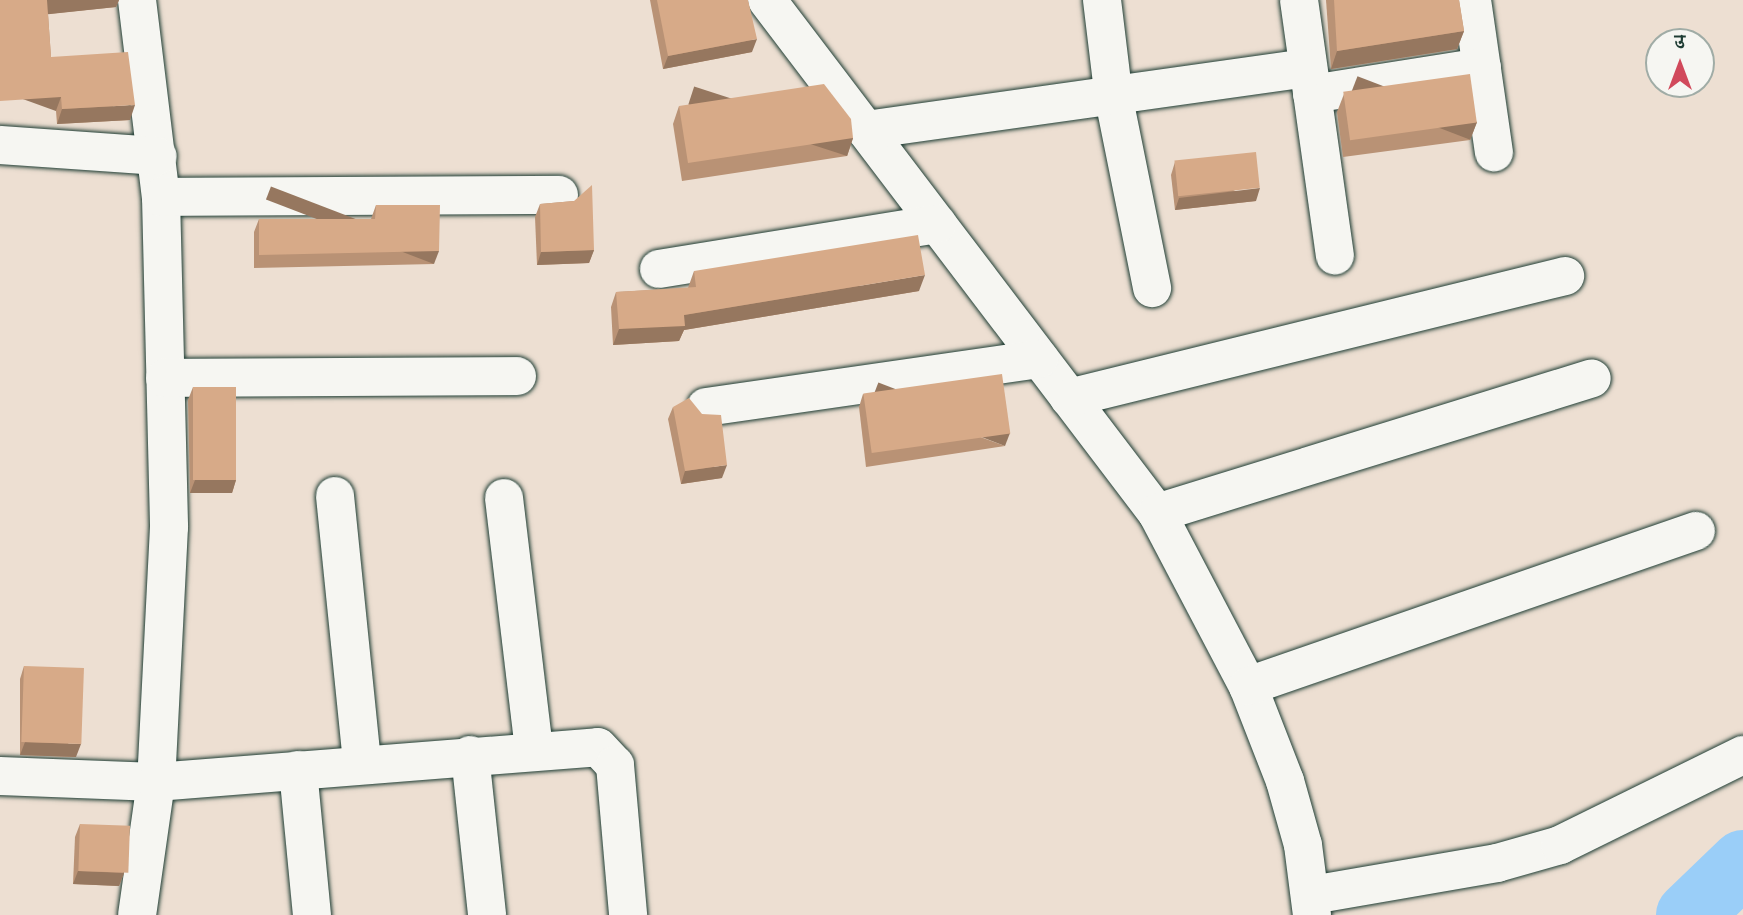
<!DOCTYPE html>
<html>
<head>
<meta charset="utf-8">
<style>
	body { margin:0 }
	#map { position:relative; width:1743px; height:915px; overflow:hidden; background:#eddfd2; font-family:Dekko,"Playpen Sans Deva",sans-serif }
	div>[style] { position:absolute }
	.river>* { height:66px; margin:-33px; padding:0 33px; transform-origin:33px; border-radius:33px; background:#9acef8 }
	.roads { filter:drop-shadow(0 0 2px #1f3d34) drop-shadow(0 0 2px #1f3d34) }
	.minor>* { height:38px; margin:-19px; padding:0 19px; transform-origin:19px; border-radius:19px; background:#f6f6f2 }
	.wall>* { inset:0; background:#b99275 }
	.shaded-wall>* { inset:0; background:#96775f; transform-origin:0 0 }
	.building>* { inset:0; background:#d7aa88; transform-origin:0 0 }
	span { translate:-50% -50%; white-space:nowrap; text-align:center; line-height:1.15; -webkit-text-stroke:5px #f6f6f2; paint-order:stroke }
	.north { position:absolute; left:1645px; top:28px; width:70px; height:70px; box-sizing:border-box; background:#f6f6f2; border:2px solid #a0aca6; border-radius:50%; rotate:0deg; font-size:19px; font-weight:700; line-height:28px; text-align:center; color:#1f3d34 }
	.north::after { content:''; display:block; margin:auto; width:24px; height:32px; background:#d1495b; clip-path:polygon(50% 0,100% 100%,50% 72%,0 100%) }
</style>
</head>
<body>
<div id="map">
	<div class="river">
		<div style="left:1689px;top:915px;width:75px;rotate:-43.9deg"></div>
	</div>
	<div class="roads">
		<div class="minor">
			<div style="left:137px;top:0;width:198px;rotate:83.1deg"></div>
			<div style="left:161px;top:197px;width:330px;rotate:88.6deg"></div>
			<div style="left:169px;top:527px;width:255px;rotate:92.9deg"></div>
			<div style="left:156px;top:782px;width:134px;rotate:98.1deg"></div>
			<div style="left:767px;top:0;width:644px;rotate:52.76deg"></div>
			<div style="left:1157px;top:513px;width:195px;rotate:62.3deg"></div>
			<div style="left:1248px;top:686px;width:102px;rotate:68.7deg"></div>
			<div style="left:1285px;top:781px;width:66px;rotate:74.3deg"></div>
			<div style="left:1303px;top:845px;width:71px;rotate:82.7deg"></div>
			<div style="left:1102px;top:0;width:100px;rotate:83.1deg"></div>
			<div style="left:1114px;top:99px;width:193px;rotate:78.6deg"></div>
			<div style="left:1299px;top:0;width:258px;rotate:82deg"></div>
			<div style="left:1472px;top:0;width:154px;rotate:81.8deg"></div>
			<div style="left:1312px;top:94px;width:172px;rotate:-9deg"></div>
			<div style="left:866px;top:130px;width:446px;rotate:-8deg"></div>
			<div style="left:0;top:145px;width:158px;rotate:4deg"></div>
			<div style="left:161px;top:197px;width:398px;rotate:-0.3deg"></div>
			<div style="left:659px;top:269px;width:282px;rotate:-9.2deg"></div>
			<div style="left:165px;top:378px;width:352px;rotate:-0.3deg"></div>
			<div style="left:1069px;top:398px;width:511px;rotate:-13.82deg"></div>
			<div style="left:706px;top:407px;width:337px;rotate:-8.2deg"></div>
			<div style="left:335px;top:496px;width:269px;rotate:84.2deg"></div>
			<div style="left:504px;top:498px;width:254px;rotate:83.2deg"></div>
			<div style="left:1157px;top:513px;width:455px;rotate:-17.2deg"></div>
			<div style="left:1248px;top:686px;width:474px;rotate:-19.1deg"></div>
			<div style="left:470px;top:755px;width:161px;rotate:83.9deg"></div>
			<div style="left:298px;top:770px;width:146px;rotate:84.5deg"></div>
			<div style="left:0;top:776px;width:156px;rotate:2.2deg"></div>
			<div style="left:156px;top:782px;width:443px;rotate:-4.5deg"></div>
			<div style="left:598px;top:747px;width:25px;rotate:47deg"></div>
			<div style="left:615px;top:765px;width:151px;rotate:85deg"></div>
			<div style="left:1312px;top:895px;width:188px;rotate:-9.8deg"></div>
			<div style="left:1497px;top:863px;width:66px;rotate:-15.9deg"></div>
			<div style="left:1560px;top:845px;width:204px;rotate:-26.2deg"></div>
		</div>
	</div>
	<div class="wall">
		<div style="clip-path:polygon(0 0,119px 0,116px 7px,48px 14px,51px 57px,130px 120px,57px 124px,56px 111px)"></div>
		<div style="clip-path:polygon(650px 0,748px 0,752px 52px,663px 69px)"></div>
		<div style="clip-path:polygon(1326px 0,1459px 0,1464px 31px,1457px 49px,1331px 69px)"></div>
		<div style="clip-path:polygon(1344px 94px,1477px 122px,1470px 140px,1343px 157px,1337px 112px)"></div>
		<div style="clip-path:polygon(679px 106px,853px 138px,847px 156px,682px 181px,673px 124px)"></div>
		<div style="clip-path:polygon(1175px 162px,1256px 201px,1175px 210px,1171px 175px)"></div>
		<div style="clip-path:polygon(574px 201px,594px 250px,589px 263px,537px 265px,535px 217px,540px 204px)"></div>
		<div style="clip-path:polygon(376px 205px,434px 264px,254px 268px,254px 232px,259px 219px,371px 219px)"></div>
		<div style="clip-path:polygon(694px 271px,919px 291px,684px 330px,679px 341px,613px 345px,611px 307px,616px 292px,688px 288px)"></div>
		<div style="clip-path:polygon(193px 387px,236px 480px,232px 493px,190px 493px,188px 400px)"></div>
		<div style="clip-path:polygon(863px 394px,1005px 446px,866px 467px,859px 407px)"></div>
		<div style="clip-path:polygon(673px 407px,722px 478px,681px 484px,668px 419px)"></div>
		<div style="clip-path:polygon(24px 666px,76px 757px,20px 755px,20px 679px)"></div>
		<div style="clip-path:polygon(80px 824px,124px 873px,119px 886px,73px 884px,75px 837px)"></div>
	</div>
	<div class="shaded-wall">
		<div style="clip-path:polygon(47px 0,119px 0,116px 7px,41px 15px)"></div>
		<div style="clip-path:polygon(1464px 31px,1457px 49px,1331px 69px,1337px 51px)"></div>
		<div style="clip-path:polygon(757px 39px,752px 52px,663px 69px,668px 56px)"></div>
		<div style="left:61px;top:97px;width:15px;height:61px;rotate:110deg"></div>
		<div style="clip-path:polygon(135px 105px,130px 120px,57px 124px,62px 109px)"></div>
		<div style="left:1477px;top:122px;width:19px;height:128px;rotate:111deg"></div>
		<div style="left:853px;top:138px;width:19px;height:167px;rotate:108deg"></div>
		<div style="clip-path:polygon(1260px 188px,1256px 201px,1175px 210px,1179px 198px)"></div>
		<div style="clip-path:polygon(594px 250px,589px 263px,537px 265px,541px 252px)"></div>
		<div style="left:439px;top:251px;width:14px;height:180px;rotate:111deg"></div>
		<div style="clip-path:polygon(925px 275px,919px 291px,684px 330px,679px 341px,613px 345px,619px 329px,684px 315px)"></div>
		<div style="left:1010px;top:433px;width:14px;height:141px;rotate:111deg"></div>
		<div style="clip-path:polygon(727px 465px,722px 478px,681px 484px,685px 471px)"></div>
		<div style="clip-path:polygon(195px 480px,236px 480px,232px 493px,190px 493px)"></div>
		<div style="clip-path:polygon(25px 742px,81px 744px,76px 757px,20px 755px)"></div>
		<div style="clip-path:polygon(78px 871px,124px 873px,119px 886px,73px 884px)"></div>
	</div>
	<div class="building">
		<div style="clip-path:polygon(0 0,49px 0,47px 0,51px 57px,128px 52px,135px 105px,62px 109px,61px 97px,0 101px)"></div>
		<div style="clip-path:polygon(657px 0,748px 0,757px 39px,668px 56px)"></div>
		<div style="clip-path:polygon(1334px 0,1459px 0,1464px 31px,1337px 51px)"></div>
		<div style="left:1470px;top:74px;width:49px;height:128px;rotate:82deg"></div>
		<div style="clip-path:polygon(824px 84px,851px 119px,853px 138px,688px 163px,679px 106px)"></div>
		<div style="left:1256px;top:152px;width:36px;height:82px;rotate:84deg"></div>
		<div style="clip-path:polygon(592px 185px,594px 250px,541px 252px,540px 204px,574px 201px)"></div>
		<div style="clip-path:polygon(376px 205px,440px 205px,439px 251px,259px 255px,259px 219px,375px 219px)"></div>
		<div style="clip-path:polygon(918px 235px,925px 275px,684px 315px,685px 326px,619px 329px,616px 292px,696px 287px,694px 271px)"></div>
		<div style="left:1002px;top:374px;width:60px;height:140px;rotate:82deg"></div>
		<div style="left:193px;top:387px;width:43px;height:93px"></div>
		<div style="clip-path:polygon(689px 398px,702px 414px,721px 415px,727px 465px,685px 471px,673px 407px)"></div>
		<div style="left:24px;top:666px;width:60px;height:76px;rotate:2deg"></div>
		<div style="left:80px;top:824px;width:50px;height:47px;rotate:2deg"></div>
	</div>
	<div class="north">उ</div>
</div>
</body>
</html>
